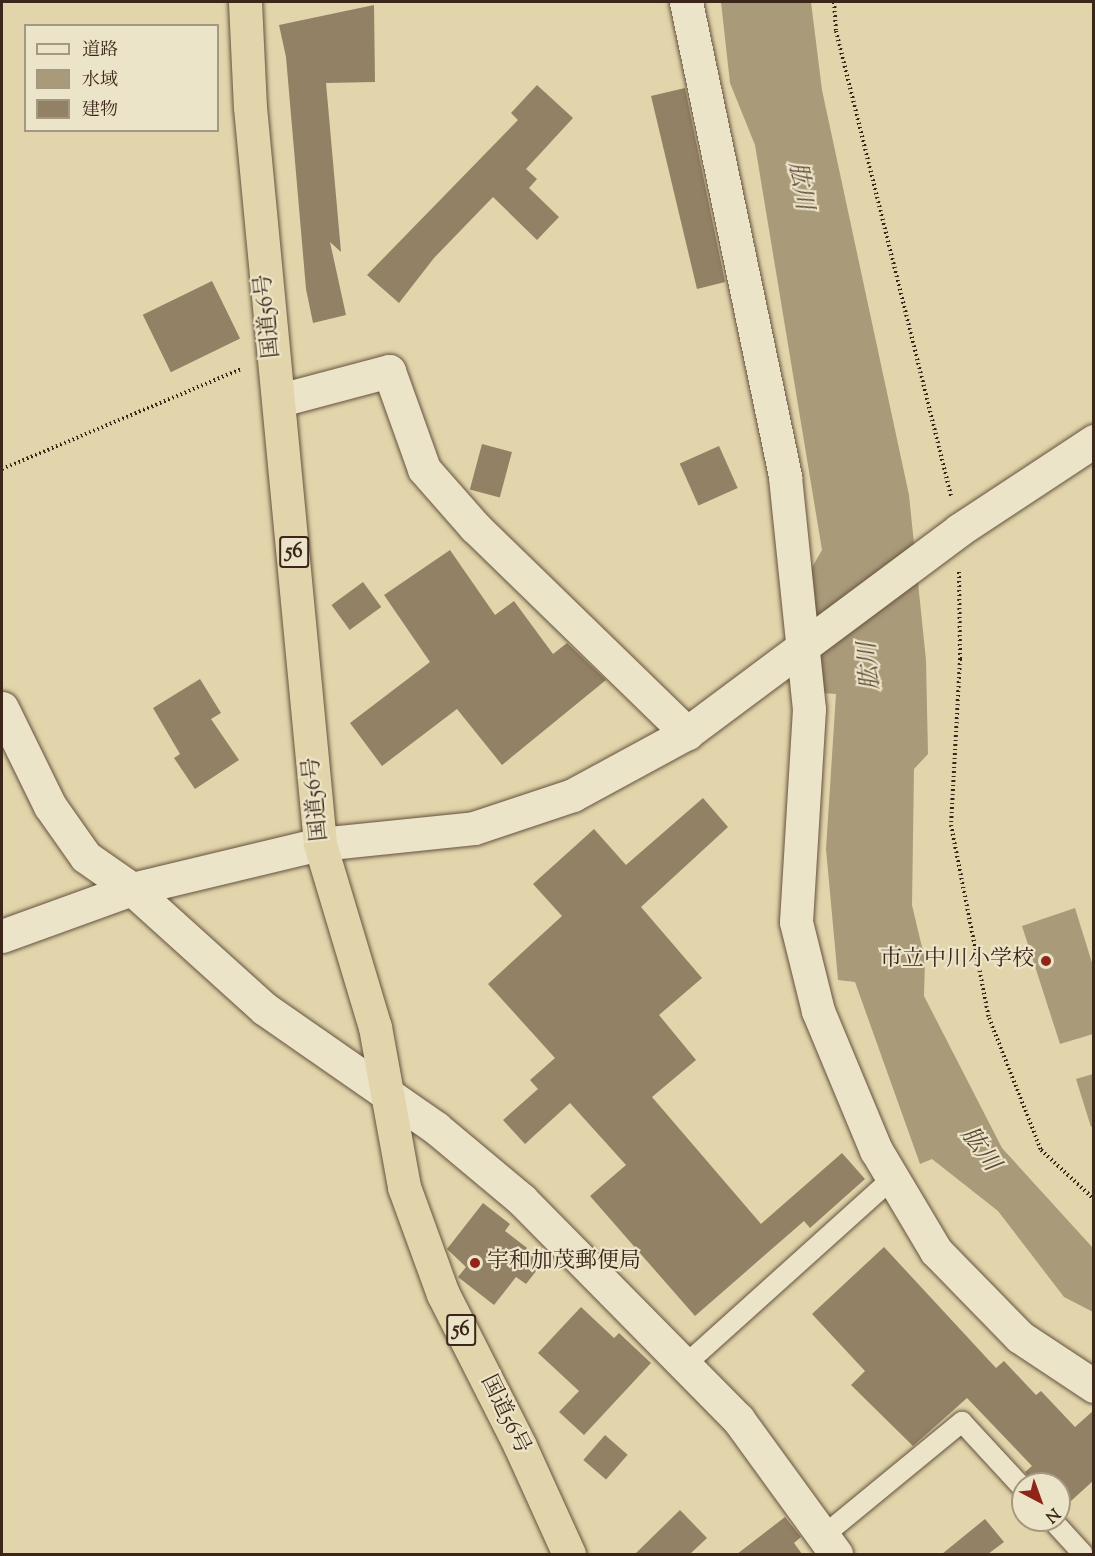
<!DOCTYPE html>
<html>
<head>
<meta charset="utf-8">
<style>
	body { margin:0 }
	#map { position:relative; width:1095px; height:1556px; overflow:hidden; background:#e2d5ab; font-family:"Sorts Mill Goudy","Noto Serif JP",serif }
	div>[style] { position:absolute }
	.water>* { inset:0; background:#a99a79 }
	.building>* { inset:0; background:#928165; transform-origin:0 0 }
	.path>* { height:4px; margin-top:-2px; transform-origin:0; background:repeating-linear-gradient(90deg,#3b2619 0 1.5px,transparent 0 4.5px) }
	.roads { filter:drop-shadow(0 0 2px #65523e) drop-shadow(0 0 2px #65523e) }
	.service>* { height:20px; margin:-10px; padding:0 10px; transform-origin:10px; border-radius:10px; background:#ece4c8 }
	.minor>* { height:33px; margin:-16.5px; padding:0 16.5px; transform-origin:16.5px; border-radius:16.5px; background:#ece4c8 }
	.trunk>* { height:33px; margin:-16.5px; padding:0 16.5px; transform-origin:16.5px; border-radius:16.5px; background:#e2d5ab }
	.dots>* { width:16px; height:16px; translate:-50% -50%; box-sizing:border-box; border:3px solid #ece4c8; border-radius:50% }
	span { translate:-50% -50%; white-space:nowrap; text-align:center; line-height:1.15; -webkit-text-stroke:4.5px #ece4c8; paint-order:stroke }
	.shield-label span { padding:2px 4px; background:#ece4c8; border:2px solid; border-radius:4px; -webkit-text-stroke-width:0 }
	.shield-label { font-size:21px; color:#3b2619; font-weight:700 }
	.street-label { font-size:22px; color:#3b2619 }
	.poi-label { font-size:22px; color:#3b2619 }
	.right { translate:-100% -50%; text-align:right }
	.left { translate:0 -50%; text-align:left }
	.water-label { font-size:24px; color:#5c4936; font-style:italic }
	.frame { position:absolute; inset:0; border:3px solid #3b2619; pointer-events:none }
	.legend { position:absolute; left:24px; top:24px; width:195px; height:108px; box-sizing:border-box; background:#ece4c8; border:2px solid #a59882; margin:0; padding:8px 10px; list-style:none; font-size:18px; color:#3b2619 }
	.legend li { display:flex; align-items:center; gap:12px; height:30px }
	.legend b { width:30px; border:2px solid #a59882 }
	.north { position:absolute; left:1011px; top:1472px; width:60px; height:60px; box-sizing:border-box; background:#ece4c8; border:2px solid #a59882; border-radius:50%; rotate:139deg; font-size:16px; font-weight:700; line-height:24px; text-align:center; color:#3b2619 }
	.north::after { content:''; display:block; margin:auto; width:21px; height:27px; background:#8f2418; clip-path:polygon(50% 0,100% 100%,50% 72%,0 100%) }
</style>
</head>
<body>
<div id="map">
	<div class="water">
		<div style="clip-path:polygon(721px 2px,811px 2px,822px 90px,909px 495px,926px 660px,928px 754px,914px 769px,912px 905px,925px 960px,924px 996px,1002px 1148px,1093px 1248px,1093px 1312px,1064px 1297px,998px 1211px,932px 1159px,920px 1164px,855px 982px,838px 980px,826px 849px,836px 694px,823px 693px,807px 576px,822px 550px,755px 145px,730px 83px)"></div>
		<div style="clip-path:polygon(1075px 908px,1093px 966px,1093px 1034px,1060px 1044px,1022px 926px)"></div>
		<div style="clip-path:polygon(1093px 1074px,1093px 1126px,1091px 1127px,1076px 1079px)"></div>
	</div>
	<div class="building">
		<div style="clip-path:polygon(374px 5px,375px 82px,326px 83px,341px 252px,330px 242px,346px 315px,313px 323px,306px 289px,286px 57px,279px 25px)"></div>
		<div style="clip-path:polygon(537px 85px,573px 118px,526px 169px,537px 179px,529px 188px,559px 217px,537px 240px,493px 197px,434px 258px,399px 303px,367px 275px,518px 120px,511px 113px)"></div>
		<div style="clip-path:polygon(685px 88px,725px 282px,697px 289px,651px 96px)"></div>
		<div style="left:212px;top:281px;width:64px;height:77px;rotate:64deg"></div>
		<div style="left:482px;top:444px;width:31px;height:47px;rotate:15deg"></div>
		<div style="left:719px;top:446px;width:46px;height:43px;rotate:66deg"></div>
		<div style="clip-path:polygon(450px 550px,495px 615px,514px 601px,553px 654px,567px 643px,606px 680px,502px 765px,457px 709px,382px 766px,350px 723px,430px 662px,384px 595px)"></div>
		<div style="left:363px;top:582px;width:31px;height:39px;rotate:54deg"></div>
		<div style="clip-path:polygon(200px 679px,221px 713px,211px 719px,239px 760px,195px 789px,174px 758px,180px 754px,153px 708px)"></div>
		<div style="clip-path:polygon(703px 798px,728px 827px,641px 907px,702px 978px,659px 1015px,696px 1060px,652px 1097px,761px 1224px,842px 1153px,865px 1179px,810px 1228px,804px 1221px,695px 1316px,590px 1196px,626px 1165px,570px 1103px,525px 1144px,503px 1120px,538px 1089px,530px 1080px,555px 1058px,488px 984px,562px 916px,533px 884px,594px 829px,626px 865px)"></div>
		<div style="clip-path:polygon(483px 1203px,510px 1224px,505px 1231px,544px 1261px,526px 1284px,516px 1277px,494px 1305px,458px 1277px,466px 1267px,447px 1249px)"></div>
		<div style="clip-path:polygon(884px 1247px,996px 1368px,1004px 1361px,1036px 1395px,1041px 1391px,1075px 1427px,1094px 1410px,1094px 1480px,1060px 1511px,1059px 1484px,1034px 1484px,1025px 1472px,1032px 1466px,967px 1398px,913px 1446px,851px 1385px,865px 1371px,812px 1314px)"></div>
		<div style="clip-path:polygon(581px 1307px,614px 1338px,619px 1333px,651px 1363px,584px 1435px,559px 1412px,579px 1391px,538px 1353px)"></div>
		<div style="left:605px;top:1435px;width:30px;height:33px;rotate:41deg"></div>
		<div style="clip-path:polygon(680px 1510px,707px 1538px,690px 1554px,635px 1554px)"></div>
		<div style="clip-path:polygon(785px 1517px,801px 1537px,794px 1543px,802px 1554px,737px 1554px)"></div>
		<div style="clip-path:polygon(985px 1519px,1004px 1542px,988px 1554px,942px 1554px)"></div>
	</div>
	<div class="path">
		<div style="left:834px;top:2px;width:29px;rotate:86deg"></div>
		<div style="left:836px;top:31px;width:480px;rotate:76.1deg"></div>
		<div style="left:2px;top:469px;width:259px;rotate:-22.7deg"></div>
		<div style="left:959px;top:572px;width:87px;rotate:89.3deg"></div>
		<div style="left:960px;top:659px;width:166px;rotate:93.1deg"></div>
		<div style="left:951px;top:825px;width:197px;rotate:78.9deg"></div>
		<div style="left:989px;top:1018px;width:142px;rotate:68.5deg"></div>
		<div style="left:1041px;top:1150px;width:72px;rotate:42.8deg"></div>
	</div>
	<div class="roads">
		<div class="service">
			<div style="left:685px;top:1365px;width:280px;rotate:-42deg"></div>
			<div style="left:1052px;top:1520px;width:46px;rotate:47.6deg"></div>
			<div style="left:823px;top:1536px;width:180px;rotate:-39.4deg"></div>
			<div style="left:962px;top:1422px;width:90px;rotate:47.3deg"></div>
		</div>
		<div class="minor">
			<div style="left:686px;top:2px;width:485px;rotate:78.2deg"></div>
			<div style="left:785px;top:477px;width:233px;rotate:84.1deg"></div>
			<div style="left:809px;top:709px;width:213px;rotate:93.5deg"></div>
			<div style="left:796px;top:922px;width:92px;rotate:76.1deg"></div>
			<div style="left:818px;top:1011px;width:151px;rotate:67.4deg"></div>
			<div style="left:876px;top:1150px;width:117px;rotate:59.3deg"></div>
			<div style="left:936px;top:1251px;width:120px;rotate:45.7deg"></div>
			<div style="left:1020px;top:1337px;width:89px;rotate:33.5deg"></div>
			<div style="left:280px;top:400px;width:113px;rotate:-14.9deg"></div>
			<div style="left:389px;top:371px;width:104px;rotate:70.3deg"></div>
			<div style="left:424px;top:469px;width:77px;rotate:48.7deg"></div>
			<div style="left:475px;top:527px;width:296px;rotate:44.2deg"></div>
			<div style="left:2px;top:708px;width:109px;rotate:63.9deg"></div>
			<div style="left:50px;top:806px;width:62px;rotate:54.8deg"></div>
			<div style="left:86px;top:857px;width:56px;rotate:34.8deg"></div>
			<div style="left:132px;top:889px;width:179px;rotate:42.1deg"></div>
			<div style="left:265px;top:1009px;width:208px;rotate:34.8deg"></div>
			<div style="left:436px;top:1128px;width:112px;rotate:39.9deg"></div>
			<div style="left:522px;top:1200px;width:308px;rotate:45.4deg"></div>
			<div style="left:738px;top:1419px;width:167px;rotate:54deg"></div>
			<div style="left:2px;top:936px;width:138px;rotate:-19.9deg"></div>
			<div style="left:132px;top:889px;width:193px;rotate:-13.5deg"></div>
			<div style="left:320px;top:844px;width:155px;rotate:-5.9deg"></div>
			<div style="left:474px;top:828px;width:104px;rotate:-18.4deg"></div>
			<div style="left:573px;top:795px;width:130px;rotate:-28.5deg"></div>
			<div style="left:687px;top:733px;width:339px;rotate:-36.7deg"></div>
			<div style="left:959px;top:530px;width:162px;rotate:-33.4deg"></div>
		</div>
		<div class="trunk">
			<div style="left:245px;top:2px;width:105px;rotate:87.3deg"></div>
			<div style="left:250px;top:107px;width:740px;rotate:84.57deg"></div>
			<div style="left:320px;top:844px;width:191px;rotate:73.3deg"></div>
			<div style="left:375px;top:1027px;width:163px;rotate:79.7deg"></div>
			<div style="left:404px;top:1187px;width:114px;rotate:70deg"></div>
			<div style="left:443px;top:1294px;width:170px;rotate:63.1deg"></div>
			<div style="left:520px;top:1446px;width:119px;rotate:65.6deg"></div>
		</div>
	</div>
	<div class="dots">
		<div style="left:1046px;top:961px;background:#8f2418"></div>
		<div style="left:475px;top:1263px;background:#8f2418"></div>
	</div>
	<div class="shield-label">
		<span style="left:294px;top:552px">56</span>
		<span style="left:461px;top:1330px">56</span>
	</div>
	<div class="street-label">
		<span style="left:269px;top:316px;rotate:-96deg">国道56号</span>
		<span style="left:317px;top:799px;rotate:-96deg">国道56号</span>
		<span style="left:504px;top:1415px;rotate:64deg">国道56号</span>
	</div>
	<div class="poi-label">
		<span class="right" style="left:1034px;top:961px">市立中川小学校</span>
		<span class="left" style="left:487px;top:1263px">宇和加茂郵便局</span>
	</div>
	<div class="water-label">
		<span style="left:799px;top:186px;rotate:80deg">肱川</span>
		<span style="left:871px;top:666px;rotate:-95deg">肱川</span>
		<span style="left:979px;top:1150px;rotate:54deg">肱川</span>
	</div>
	<div class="frame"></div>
	<ul class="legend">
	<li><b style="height:8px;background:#ece4c8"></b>道路</li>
	<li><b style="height:16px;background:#a99a79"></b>水域</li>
	<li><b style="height:16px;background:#928165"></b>建物</li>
	</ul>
	<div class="north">N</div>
</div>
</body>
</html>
